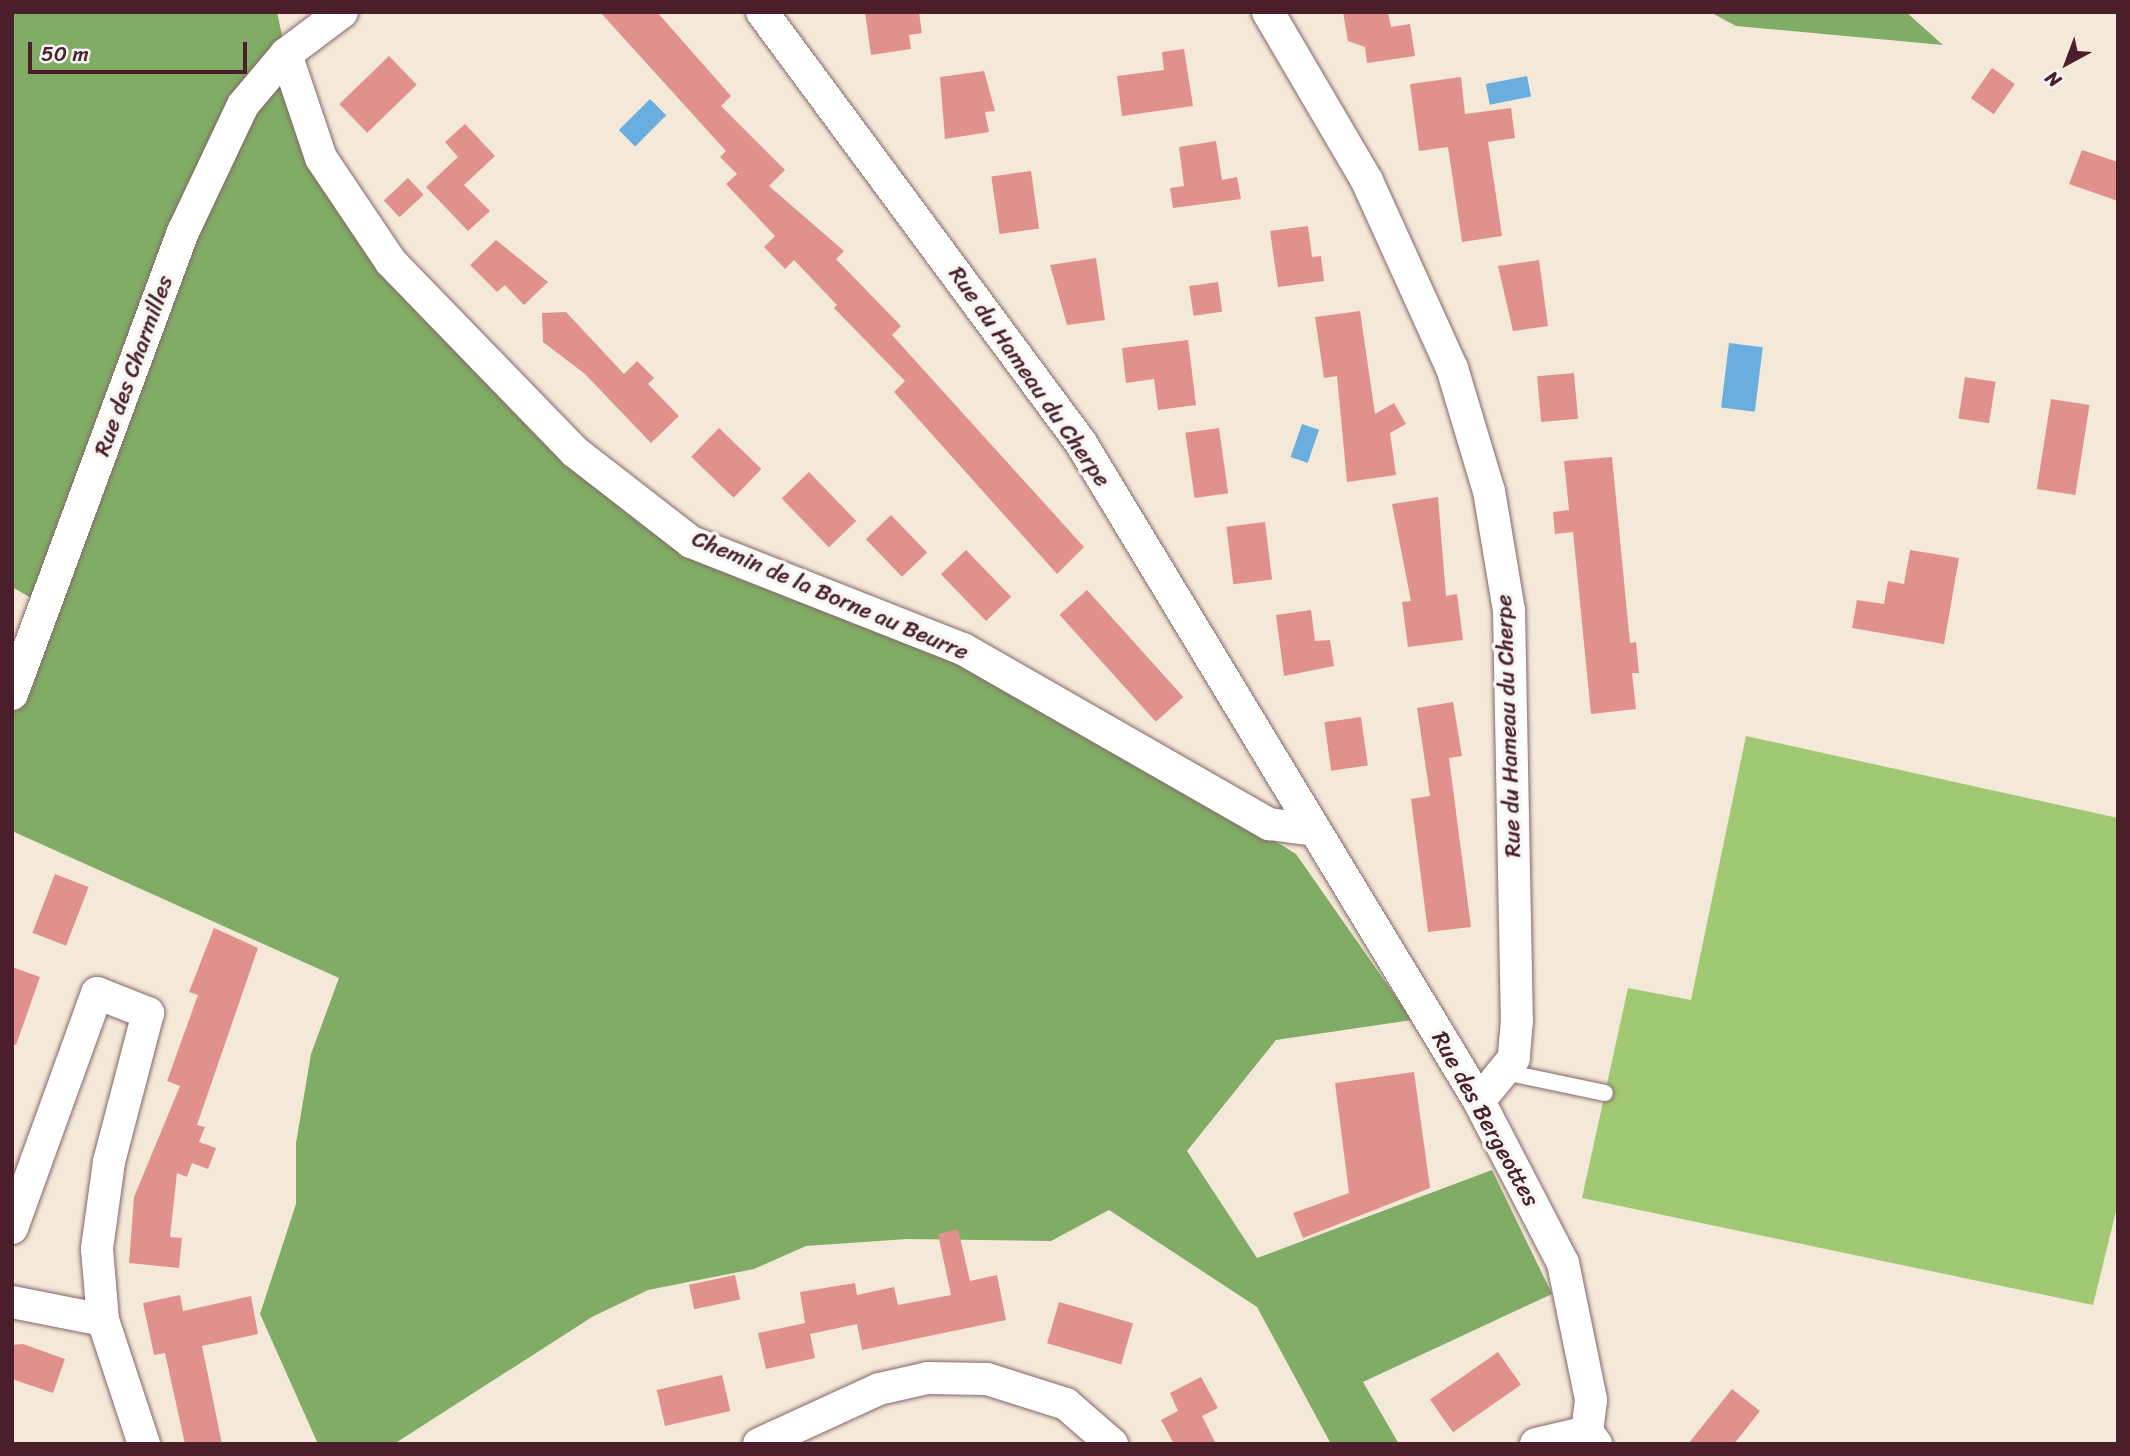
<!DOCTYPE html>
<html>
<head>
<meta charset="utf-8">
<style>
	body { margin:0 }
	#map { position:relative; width:2130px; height:1456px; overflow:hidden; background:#f4e9d8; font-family:Sriracha,sans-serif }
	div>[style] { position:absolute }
	.green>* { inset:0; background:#a1c873 }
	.forest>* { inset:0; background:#80ac65 }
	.water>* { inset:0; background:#69aedf; transform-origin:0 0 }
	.building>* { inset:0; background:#e1918b; transform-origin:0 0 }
	.roads { filter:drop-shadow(0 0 2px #866668) drop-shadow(0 0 2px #866668) }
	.lane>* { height:16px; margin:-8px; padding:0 8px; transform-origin:8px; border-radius:8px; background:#fff }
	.street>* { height:32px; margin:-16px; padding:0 16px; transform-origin:16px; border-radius:16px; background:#fff }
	span { translate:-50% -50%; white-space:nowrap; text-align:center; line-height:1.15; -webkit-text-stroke:7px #f6f6f2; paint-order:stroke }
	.street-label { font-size:23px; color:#4a1f2b }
	.frame { position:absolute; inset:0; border:14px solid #4a1f2b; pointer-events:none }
	.north { position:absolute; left:2032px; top:28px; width:70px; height:70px; -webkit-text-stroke:5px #f6f6f2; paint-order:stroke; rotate:221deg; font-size:19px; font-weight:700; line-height:28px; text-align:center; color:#4a1f2b }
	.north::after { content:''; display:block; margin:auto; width:24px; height:32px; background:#4a1f2b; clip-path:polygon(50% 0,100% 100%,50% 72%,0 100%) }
	.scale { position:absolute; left:28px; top:42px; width:219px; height:32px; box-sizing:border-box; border:4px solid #4a1f2b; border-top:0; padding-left:9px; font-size:21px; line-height:24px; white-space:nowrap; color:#4a1f2b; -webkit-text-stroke:5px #f6f6f2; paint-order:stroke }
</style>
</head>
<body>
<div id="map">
	<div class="green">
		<div style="clip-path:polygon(1746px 736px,2118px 818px,2118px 1203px,2093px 1305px,1582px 1198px,1628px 988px,1691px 1000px)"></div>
	</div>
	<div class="forest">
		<div style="clip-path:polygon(12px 12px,277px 12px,286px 54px,391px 262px,691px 542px,963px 649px,1296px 854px,1412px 1020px,1276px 1040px,1187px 1151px,1257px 1258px,1492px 1170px,1552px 1294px,1363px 1382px,1399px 1444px,1331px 1444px,1257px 1307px,1109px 1210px,1051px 1241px,907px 1239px,806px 1246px,754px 1269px,648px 1290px,592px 1317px,394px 1444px,318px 1444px,260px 1314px,296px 1204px,296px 1143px,311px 1054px,339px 978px,12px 831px,12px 694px,45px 606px,12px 587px)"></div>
		<div style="clip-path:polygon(1710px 12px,1906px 12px,1943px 45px,1736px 26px)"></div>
	</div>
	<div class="water">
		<div style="left:1527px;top:76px;width:21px;height:42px;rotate:79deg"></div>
		<div style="left:650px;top:99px;width:23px;height:44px;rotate:45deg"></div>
		<div style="left:1729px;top:343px;width:34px;height:65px;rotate:7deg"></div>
		<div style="left:1302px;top:424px;width:18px;height:35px;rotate:19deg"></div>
	</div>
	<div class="building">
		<div style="clip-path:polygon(600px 12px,657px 12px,731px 96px,721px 106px,785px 170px,769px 186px,844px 251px,836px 259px,901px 326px,892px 335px,1084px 547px,1057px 574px,894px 392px,905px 381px,834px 308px,837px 305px,794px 260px,785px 269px,764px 247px,775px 236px,726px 184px,737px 174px,720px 157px,726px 151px)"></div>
		<div style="clip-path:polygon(865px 12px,919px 12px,922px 33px,909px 35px,911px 49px,871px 55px)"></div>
		<div style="clip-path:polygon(1343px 12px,1388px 12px,1391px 27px,1410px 24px,1415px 56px,1367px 63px,1365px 47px,1348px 41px)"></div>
		<div style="clip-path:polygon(1184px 49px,1193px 106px,1122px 116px,1117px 76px,1164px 70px,1162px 52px)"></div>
		<div style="left:389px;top:56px;width:40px;height:69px;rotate:46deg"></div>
		<div style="left:1992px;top:68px;width:28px;height:37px;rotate:35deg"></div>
		<div style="clip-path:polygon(984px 71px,995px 111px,985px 112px,989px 132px,945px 139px,940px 77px)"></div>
		<div style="clip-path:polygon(1461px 77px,1465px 114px,1511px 108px,1515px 138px,1488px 142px,1502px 236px,1462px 242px,1448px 147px,1419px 151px,1410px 84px)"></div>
		<div style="clip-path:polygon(465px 124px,495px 156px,464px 185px,490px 211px,468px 231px,426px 187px,458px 157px,445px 142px)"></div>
		<div style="clip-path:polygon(1216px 141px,1222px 180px,1237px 177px,1241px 199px,1173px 208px,1170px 188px,1184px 186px,1179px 147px)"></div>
		<div style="clip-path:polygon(2082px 150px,2118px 162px,2118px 201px,2069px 184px)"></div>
		<div style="left:1031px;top:171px;width:58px;height:40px;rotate:82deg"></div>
		<div style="left:408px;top:178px;width:23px;height:33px;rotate:47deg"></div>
		<div style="clip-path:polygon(1308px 226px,1312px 257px,1321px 256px,1324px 281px,1278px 287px,1270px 231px)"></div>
		<div style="clip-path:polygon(496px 240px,548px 282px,524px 305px,505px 285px,497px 292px,470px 265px)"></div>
		<div style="clip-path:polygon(1096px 258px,1105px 320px,1067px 325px,1050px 265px)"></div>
		<div style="clip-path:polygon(1539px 260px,1548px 326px,1513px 331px,1498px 266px)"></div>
		<div style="left:1218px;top:282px;width:30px;height:29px;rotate:82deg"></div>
		<div style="clip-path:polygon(1360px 311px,1375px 414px,1394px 403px,1406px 424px,1390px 433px,1396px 475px,1347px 482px,1337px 376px,1324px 378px,1315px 317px)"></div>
		<div style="clip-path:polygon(566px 312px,624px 374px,637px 361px,654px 378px,648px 384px,679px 416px,651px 443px,585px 374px,543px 342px,542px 313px)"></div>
		<div style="clip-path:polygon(1188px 340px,1196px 405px,1158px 410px,1154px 379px,1126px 383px,1122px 348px)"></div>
		<div style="left:1574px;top:373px;width:46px;height:37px;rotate:85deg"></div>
		<div style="left:1965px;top:377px;width:31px;height:42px;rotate:9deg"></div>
		<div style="left:2051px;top:399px;width:39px;height:91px;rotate:9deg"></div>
		<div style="left:719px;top:428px;width:59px;height:40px;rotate:44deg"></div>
		<div style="left:1219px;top:428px;width:66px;height:34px;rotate:82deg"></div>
		<div style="clip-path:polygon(1612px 457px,1630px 643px,1636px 642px,1639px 673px,1632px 673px,1636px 709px,1591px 714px,1573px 532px,1555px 534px,1553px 512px,1569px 510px,1564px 461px)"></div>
		<div style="left:809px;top:472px;width:68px;height:38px;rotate:46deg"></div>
		<div style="clip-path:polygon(1438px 497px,1446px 596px,1457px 594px,1463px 640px,1408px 647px,1402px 602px,1411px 601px,1392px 504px)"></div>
		<div style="left:891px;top:515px;width:52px;height:35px;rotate:46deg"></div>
		<div style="left:1265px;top:522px;width:58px;height:39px;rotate:83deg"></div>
		<div style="left:966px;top:550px;width:65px;height:35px;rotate:46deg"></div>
		<div style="clip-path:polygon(1910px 550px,1959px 558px,1944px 644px,1852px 628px,1857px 600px,1884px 604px,1888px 581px,1904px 584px)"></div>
		<div style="left:1087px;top:590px;width:144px;height:37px;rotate:48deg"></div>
		<div style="clip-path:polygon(1311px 610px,1315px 641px,1330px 640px,1334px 666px,1284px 676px,1276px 615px)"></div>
		<div style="clip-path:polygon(1453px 702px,1462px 756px,1449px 758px,1471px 927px,1428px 932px,1411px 799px,1430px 796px,1417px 708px)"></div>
		<div style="left:1361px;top:717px;width:49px;height:37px;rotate:82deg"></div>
		<div style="left:55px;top:874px;width:36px;height:63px;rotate:21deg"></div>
		<div style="clip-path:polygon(214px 928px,258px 948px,197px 1125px,205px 1127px,199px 1142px,216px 1148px,208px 1169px,192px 1163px,187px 1177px,177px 1173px,170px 1237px,182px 1238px,179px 1268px,129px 1263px,134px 1197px,180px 1086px,167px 1081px,198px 995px,189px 992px)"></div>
		<div style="clip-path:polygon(12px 967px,40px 977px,16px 1045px,12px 1044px)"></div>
		<div style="clip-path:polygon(1414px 1072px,1430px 1188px,1303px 1238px,1293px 1213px,1349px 1193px,1335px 1083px)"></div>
		<div style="clip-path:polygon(958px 1229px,970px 1281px,997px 1275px,1006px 1320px,862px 1350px,857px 1324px,810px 1334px,815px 1358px,766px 1369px,758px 1333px,805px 1323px,800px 1292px,855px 1283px,857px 1295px,894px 1287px,898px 1305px,951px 1295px,938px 1234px)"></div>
		<div style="left:735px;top:1275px;width:25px;height:47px;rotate:78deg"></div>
		<div style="clip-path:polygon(180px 1295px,183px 1311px,251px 1296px,258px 1334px,202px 1346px,222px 1444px,185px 1444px,165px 1353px,154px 1355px,143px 1303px)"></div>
		<div style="left:1059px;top:1302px;width:77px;height:43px;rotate:16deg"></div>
		<div style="clip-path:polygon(23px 1344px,65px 1359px,53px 1393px,12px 1379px,12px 1345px)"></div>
		<div style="left:1498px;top:1352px;width:40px;height:83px;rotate:55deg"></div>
		<div style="left:722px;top:1375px;width:37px;height:67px;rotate:77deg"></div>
		<div style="clip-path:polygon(1201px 1377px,1218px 1408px,1202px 1416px,1216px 1444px,1174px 1444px,1161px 1420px,1178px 1411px,1170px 1393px)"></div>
		<div style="clip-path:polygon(1732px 1389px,1760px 1411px,1734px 1444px,1688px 1444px)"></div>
	</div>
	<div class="roads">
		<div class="lane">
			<div style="left:1505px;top:1072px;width:102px;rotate:11.9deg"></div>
		</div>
		<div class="street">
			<div style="left:762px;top:12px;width:536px;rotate:53.49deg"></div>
			<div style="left:1081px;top:443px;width:769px;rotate:58.83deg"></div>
			<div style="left:1479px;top:1101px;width:182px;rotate:62.6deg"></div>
			<div style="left:1563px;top:1263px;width:140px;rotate:78.4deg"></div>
			<div style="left:1591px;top:1400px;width:32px;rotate:97deg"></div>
			<div style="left:1587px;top:1432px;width:15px;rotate:53deg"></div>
			<div style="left:1268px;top:12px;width:196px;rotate:59.6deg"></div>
			<div style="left:1367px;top:181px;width:205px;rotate:65.6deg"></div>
			<div style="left:1452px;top:368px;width:128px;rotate:73.3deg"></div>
			<div style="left:1489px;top:491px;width:121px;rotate:80.5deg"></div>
			<div style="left:1509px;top:610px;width:410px;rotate:88.9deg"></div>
			<div style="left:1517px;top:1020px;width:38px;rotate:95deg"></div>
			<div style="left:1514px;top:1058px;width:55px;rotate:129.1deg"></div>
			<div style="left:286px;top:54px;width:110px;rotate:71.4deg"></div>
			<div style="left:321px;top:158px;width:125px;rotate:56.1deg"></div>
			<div style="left:391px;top:262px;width:264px;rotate:45.9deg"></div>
			<div style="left:575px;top:452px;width:147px;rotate:37.8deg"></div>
			<div style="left:691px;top:542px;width:292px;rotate:21.5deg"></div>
			<div style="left:963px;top:649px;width:353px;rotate:29.8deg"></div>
			<div style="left:1269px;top:824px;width:46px;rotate:7.4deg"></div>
			<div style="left:12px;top:694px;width:493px;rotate:-69.7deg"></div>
			<div style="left:183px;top:232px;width:140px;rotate:-64.7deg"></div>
			<div style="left:243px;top:105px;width:67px;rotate:-49.9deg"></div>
			<div style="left:286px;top:54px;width:70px;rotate:-36.9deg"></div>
			<div style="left:12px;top:1228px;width:250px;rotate:-70.1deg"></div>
			<div style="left:97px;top:993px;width:55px;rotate:21.4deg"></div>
			<div style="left:148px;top:1013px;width:154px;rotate:104.7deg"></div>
			<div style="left:109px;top:1162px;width:88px;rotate:97.9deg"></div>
			<div style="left:97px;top:1249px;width:71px;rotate:85.2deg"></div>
			<div style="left:103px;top:1320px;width:131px;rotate:71.7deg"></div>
			<div style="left:12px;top:1302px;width:93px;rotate:11.2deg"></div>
			<div style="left:759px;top:1444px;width:132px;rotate:-24.6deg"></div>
			<div style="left:879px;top:1389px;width:50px;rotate:-12.7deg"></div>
			<div style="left:928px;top:1378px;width:59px;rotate:1deg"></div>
			<div style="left:987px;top:1379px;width:83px;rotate:17.6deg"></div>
			<div style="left:1066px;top:1404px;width:61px;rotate:41deg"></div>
			<div style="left:1536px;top:1444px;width:52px;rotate:-13.2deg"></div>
		</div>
	</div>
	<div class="street-label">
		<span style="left:134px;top:366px;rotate:-70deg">Rue des Charmilles</span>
		<span style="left:1029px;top:377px;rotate:55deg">Rue du Hameau du Cherpe</span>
		<span style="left:830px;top:596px;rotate:23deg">Chemin de la Borne au Beurre</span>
		<span style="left:1509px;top:726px;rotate:-92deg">Rue du Hameau du Cherpe</span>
		<span style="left:1485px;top:1119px;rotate:61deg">Rue des Bergeottes</span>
	</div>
	<div class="frame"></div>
	<div class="north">N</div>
	<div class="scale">50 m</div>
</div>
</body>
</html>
